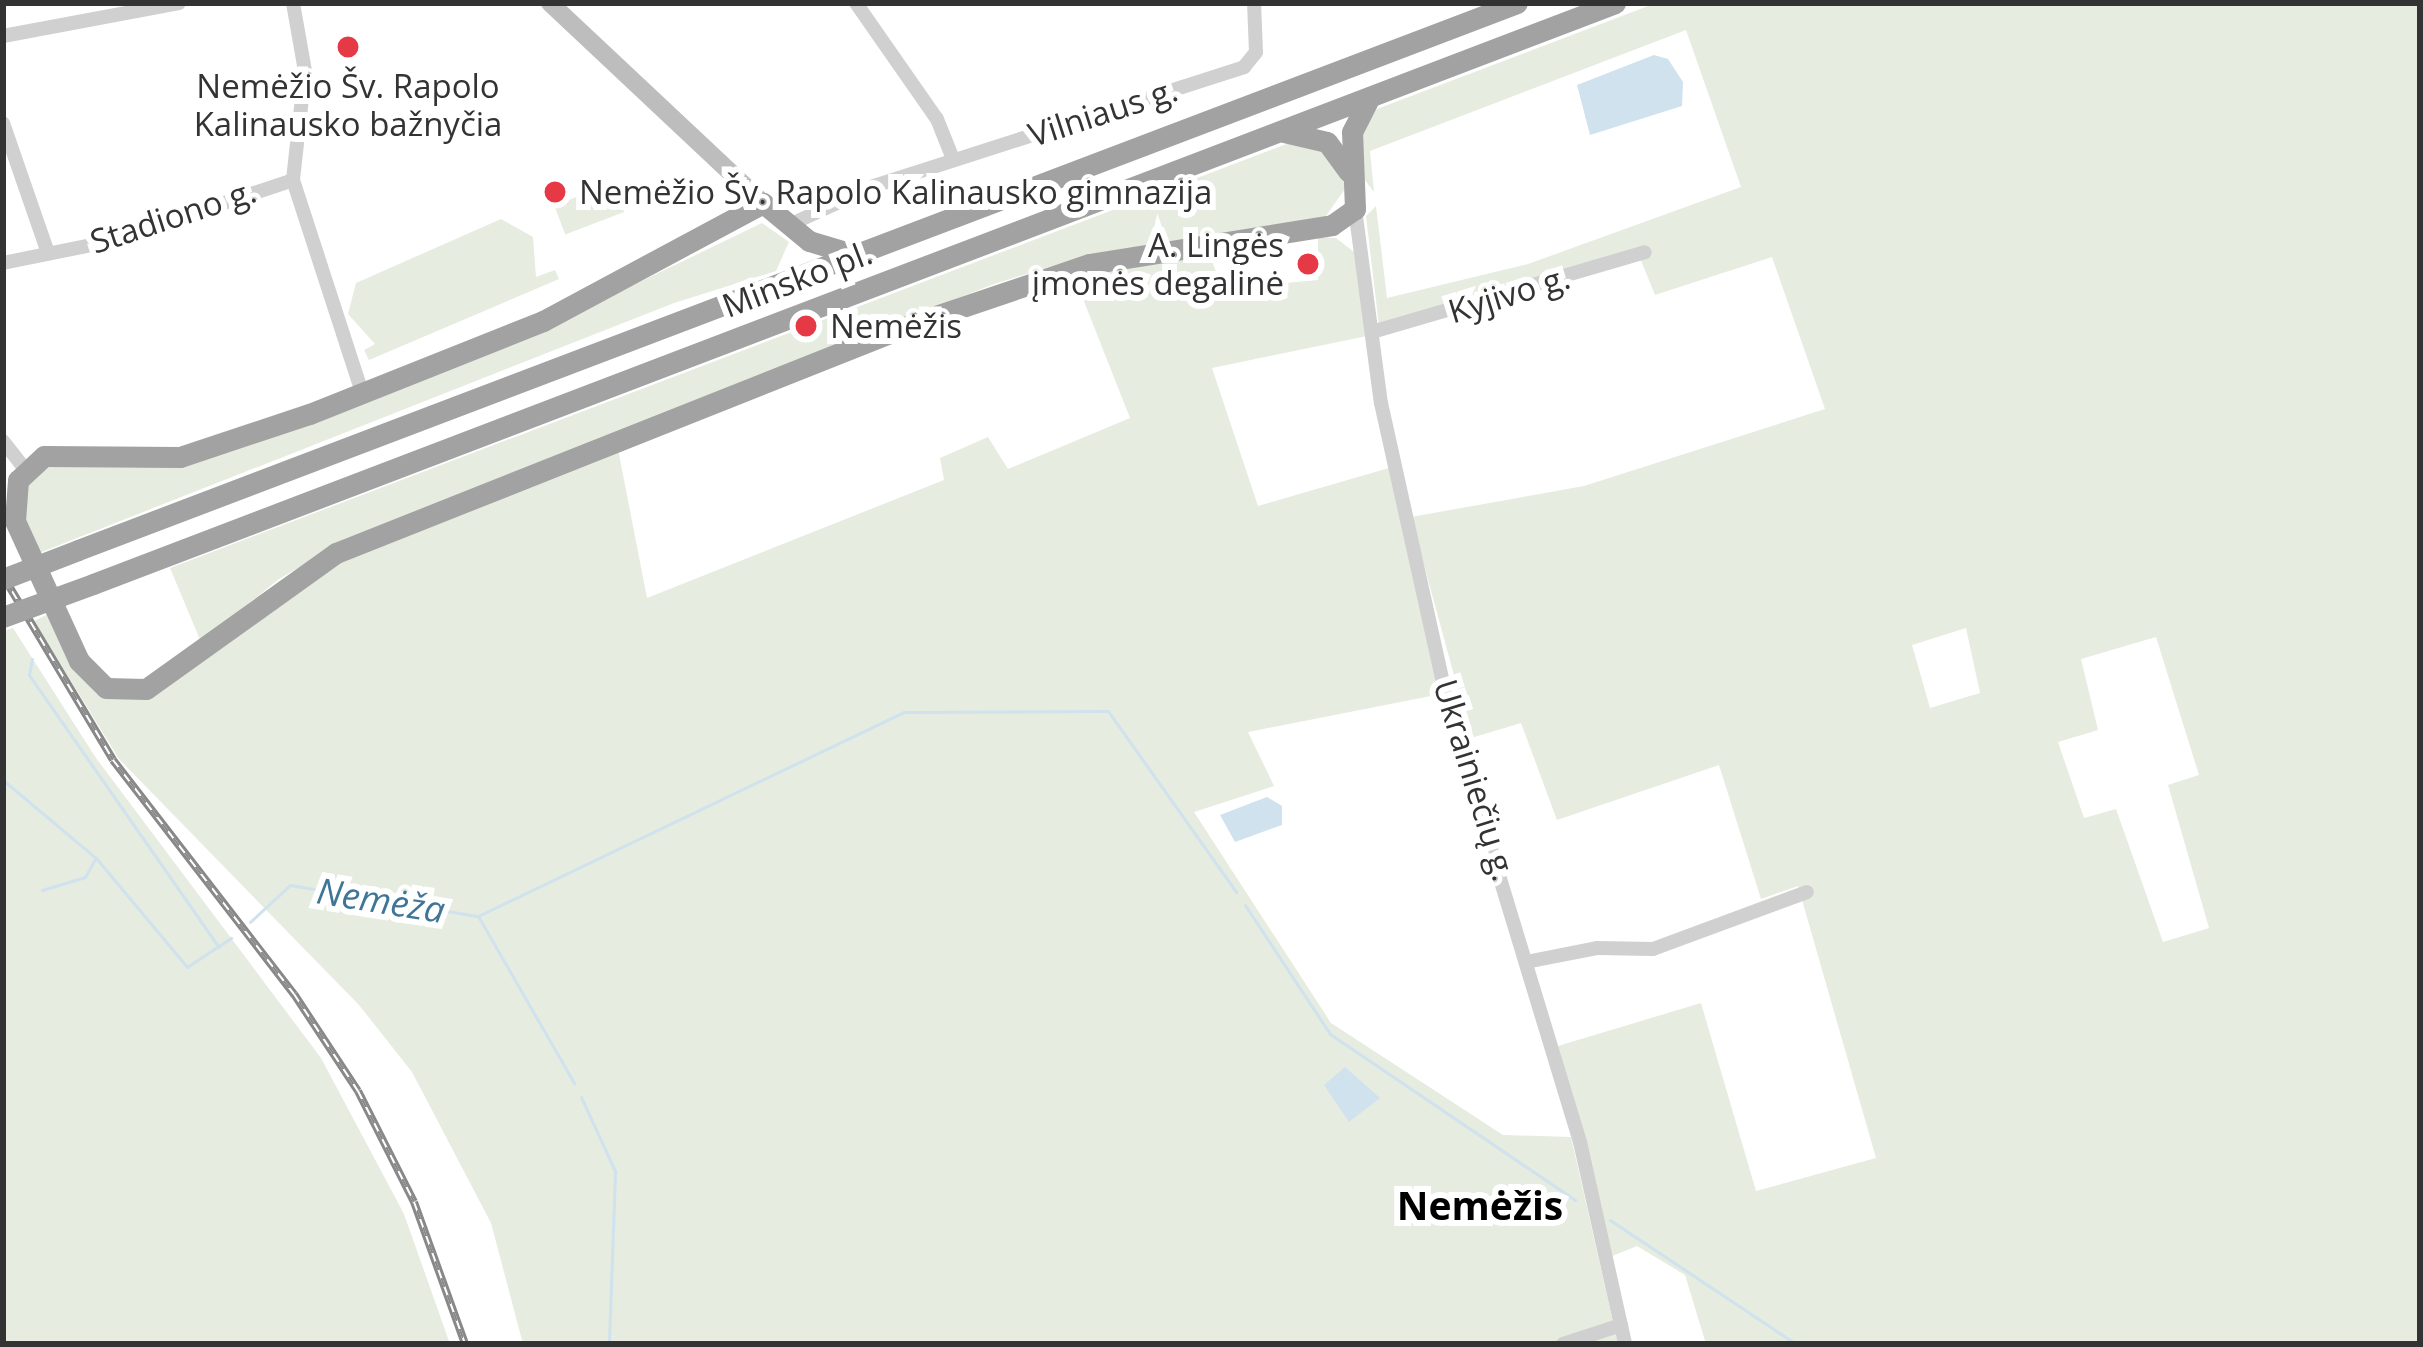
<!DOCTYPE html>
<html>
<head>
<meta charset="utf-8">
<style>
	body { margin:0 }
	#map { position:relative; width:2423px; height:1347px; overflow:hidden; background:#fff; font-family:"Open Sans",sans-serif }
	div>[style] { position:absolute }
	.green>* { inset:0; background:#e6ecdf; transform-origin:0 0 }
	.water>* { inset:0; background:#cfe2ee }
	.stream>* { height:3px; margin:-1.5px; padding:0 1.5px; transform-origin:1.5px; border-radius:1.5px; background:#cfe2ee }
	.minor>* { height:14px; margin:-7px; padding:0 7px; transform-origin:7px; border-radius:7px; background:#d0d0d0 }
	.secondary>* { height:18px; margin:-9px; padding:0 9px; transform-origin:9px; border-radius:9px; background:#bdbdbd }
	.trunk>* { height:21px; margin:-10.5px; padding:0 10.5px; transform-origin:10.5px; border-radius:10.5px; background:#a2a2a2 }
	.rail>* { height:8px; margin-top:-4px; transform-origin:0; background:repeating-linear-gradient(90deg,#fff 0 9px,#888 0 18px); box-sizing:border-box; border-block:3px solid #888 }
	.trunk-bridge>* { height:21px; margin:-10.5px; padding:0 10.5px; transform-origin:10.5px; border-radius:10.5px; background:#a2a2a2 }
	.dots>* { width:33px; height:33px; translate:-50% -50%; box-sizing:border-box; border:6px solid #fff; border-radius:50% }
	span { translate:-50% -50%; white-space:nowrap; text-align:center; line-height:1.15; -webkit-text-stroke:12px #fff; paint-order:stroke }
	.poi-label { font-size:33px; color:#333 }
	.left { translate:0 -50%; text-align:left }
	.right { translate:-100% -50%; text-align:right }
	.street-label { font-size:33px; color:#333 }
	.water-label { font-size:36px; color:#3f7597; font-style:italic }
	.quarter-label { font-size:39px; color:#000; font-weight:700 }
	.frame { position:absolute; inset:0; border:6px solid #333; pointer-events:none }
</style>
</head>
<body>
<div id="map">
	<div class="green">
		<div style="clip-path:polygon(evenodd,1656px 3px,2420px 3px,2420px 1344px,1706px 1344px,1685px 1275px,1637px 1246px,1612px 1256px,1558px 1046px,1701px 1003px,1756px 1191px,1876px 1158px,1798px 886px,1761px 899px,1719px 765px,1557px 820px,1521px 723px,1471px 738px,1411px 517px,1584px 486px,1825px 409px,1772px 257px,1655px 295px,1636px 248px,1379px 326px,1366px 216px,1376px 206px,1387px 298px,1528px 264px,1741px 187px,1686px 30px,1370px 151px,1374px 192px,1364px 179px,1359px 132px,1377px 109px,1656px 3px,1966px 628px,1980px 693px,1930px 708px,1912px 645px,1966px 628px,1656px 3px,2156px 637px,2199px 775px,2168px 785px,2209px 928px,2163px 942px,2116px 809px,2084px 818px,2058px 742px,2098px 730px,2081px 659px,2156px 637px)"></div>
		<div style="clip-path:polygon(1289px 143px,1320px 146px,1340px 163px,1345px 189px,1323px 220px,1081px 257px,994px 284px,349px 538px,279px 579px,201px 642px,170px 568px)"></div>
		<div style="left:613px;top:183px;width:31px;height:63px;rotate:69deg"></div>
		<div style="clip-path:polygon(501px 219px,533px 237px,536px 277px,555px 270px,559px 279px,369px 360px,364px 350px,375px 344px,348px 314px,356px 283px)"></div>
		<div style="clip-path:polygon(762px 223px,789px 242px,776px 271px,674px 303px,34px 555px,22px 525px,29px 475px,46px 463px,189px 461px,505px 347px)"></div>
		<div style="clip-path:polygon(1318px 237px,1336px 238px,1354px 252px,1367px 336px,1212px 368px,1258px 506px,1389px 468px,1441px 694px,1248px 732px,1274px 786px,1194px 812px,1331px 1023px,1503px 1135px,1571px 1137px,1618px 1344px,523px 1344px,491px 1223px,412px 1072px,359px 1005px,119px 759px,34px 621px,48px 614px,71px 662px,153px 695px,330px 567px,618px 449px,647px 598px,944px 480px,940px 458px,988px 437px,1008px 469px,1130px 418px,1074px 276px,1209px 252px,1222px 289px,1318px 280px)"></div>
		<div style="clip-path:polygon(13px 628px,96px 758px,321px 1058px,404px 1214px,450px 1344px,3px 1344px,3px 631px)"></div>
	</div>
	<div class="water">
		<div style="clip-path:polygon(1654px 55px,1668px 59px,1683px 82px,1682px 106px,1590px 135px,1577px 85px)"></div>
		<div style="clip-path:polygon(1267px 797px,1282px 806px,1282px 825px,1235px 842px,1220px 815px)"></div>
		<div style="clip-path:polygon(1345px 1067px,1380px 1098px,1349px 1122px,1324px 1085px)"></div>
	</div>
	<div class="stream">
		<div style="left:32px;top:659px;width:16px;rotate:101deg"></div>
		<div style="left:29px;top:675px;width:332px;rotate:55.1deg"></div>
		<div style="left:3px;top:780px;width:121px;rotate:40deg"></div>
		<div style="left:96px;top:858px;width:142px;rotate:50.1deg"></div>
		<div style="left:187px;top:967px;width:53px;rotate:-33.4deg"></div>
		<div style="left:42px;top:890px;width:45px;rotate:-16.8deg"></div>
		<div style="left:85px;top:877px;width:21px;rotate:-61deg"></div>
		<div style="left:1245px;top:905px;width:154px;rotate:56.6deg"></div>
		<div style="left:1330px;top:1034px;width:296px;rotate:34.1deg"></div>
		<div style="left:478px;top:916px;width:472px;rotate:-25.6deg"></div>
		<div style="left:904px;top:712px;width:204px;rotate:-0.3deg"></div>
		<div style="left:1108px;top:711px;width:222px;rotate:54.7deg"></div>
		<div style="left:250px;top:922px;width:54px;rotate:-42.8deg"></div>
		<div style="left:290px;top:885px;width:191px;rotate:9.4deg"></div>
		<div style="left:478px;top:916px;width:193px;rotate:60.1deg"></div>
		<div style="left:581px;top:1097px;width:81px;rotate:65.3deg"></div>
		<div style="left:615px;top:1171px;width:173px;rotate:92deg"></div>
		<div style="left:1610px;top:1220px;width:224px;rotate:33.7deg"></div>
	</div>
	<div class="minor">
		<div style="left:293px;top:3px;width:69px;rotate:80deg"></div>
		<div style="left:305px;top:71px;width:110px;rotate:96.3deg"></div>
		<div style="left:293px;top:180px;width:226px;rotate:72deg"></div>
		<div style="left:856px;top:3px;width:141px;rotate:55.1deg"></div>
		<div style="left:937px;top:119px;width:43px;rotate:68.2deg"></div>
		<div style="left:3px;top:36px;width:179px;rotate:-10.6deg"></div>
		<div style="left:3px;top:123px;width:138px;rotate:70.9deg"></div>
		<div style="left:1355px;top:209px;width:196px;rotate:82.4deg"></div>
		<div style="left:1381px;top:403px;width:319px;rotate:77.5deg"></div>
		<div style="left:1450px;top:714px;width:447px;rotate:73.1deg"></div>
		<div style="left:1580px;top:1142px;width:207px;rotate:77.4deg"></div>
		<div style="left:787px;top:226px;width:96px;rotate:-24.7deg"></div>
		<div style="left:874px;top:186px;width:389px;rotate:-17.8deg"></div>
		<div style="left:1244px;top:67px;width:19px;rotate:-51deg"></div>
		<div style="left:1256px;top:52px;width:49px;rotate:-92.3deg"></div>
		<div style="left:3px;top:263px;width:105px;rotate:-11.5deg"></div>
		<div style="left:106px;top:242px;width:197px;rotate:-18.3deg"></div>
		<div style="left:1372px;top:332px;width:284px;rotate:-16.3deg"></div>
		<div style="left:3px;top:441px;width:36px;rotate:52deg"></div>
		<div style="left:1526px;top:962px;width:72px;rotate:-11.2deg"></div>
		<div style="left:1597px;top:948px;width:56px;rotate:1deg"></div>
		<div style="left:1653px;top:949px;width:164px;rotate:-20.3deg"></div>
		<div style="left:1563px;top:1344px;width:61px;rotate:-18.1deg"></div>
	</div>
	<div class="secondary">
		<div style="left:550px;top:3px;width:292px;rotate:43.2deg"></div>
	</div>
	<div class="trunk">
		<div style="left:1284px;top:132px;width:44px;rotate:13.1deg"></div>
		<div style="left:1327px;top:142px;width:37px;rotate:54deg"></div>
		<div style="left:856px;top:255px;width:49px;rotate:-163.4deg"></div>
		<div style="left:809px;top:241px;width:60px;rotate:-140.4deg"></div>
		<div style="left:763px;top:203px;width:250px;rotate:151.8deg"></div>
		<div style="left:543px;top:321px;width:252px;rotate:158.3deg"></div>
		<div style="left:309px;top:414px;width:136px;rotate:161.6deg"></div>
		<div style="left:180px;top:457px;width:136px;rotate:-179.6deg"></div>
		<div style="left:44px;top:456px;width:35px;rotate:137deg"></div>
		<div style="left:18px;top:480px;width:41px;rotate:94.2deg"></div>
		<div style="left:15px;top:521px;width:154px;rotate:65.4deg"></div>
		<div style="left:79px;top:661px;width:38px;rotate:45deg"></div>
		<div style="left:106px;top:688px;width:40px;rotate:1.4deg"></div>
		<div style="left:146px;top:689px;width:234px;rotate:-35.6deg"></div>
		<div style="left:336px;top:553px;width:623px;rotate:-21.66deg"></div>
		<div style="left:915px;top:323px;width:184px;rotate:-18.7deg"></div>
		<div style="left:1089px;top:264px;width:246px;rotate:-9.1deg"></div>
		<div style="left:1332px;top:225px;width:28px;rotate:-35deg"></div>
		<div style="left:1355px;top:209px;width:77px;rotate:-92.2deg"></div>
		<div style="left:1352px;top:132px;width:39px;rotate:-63deg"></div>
		<div style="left:78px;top:550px;width:1539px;rotate:-20.81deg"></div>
		<div style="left:93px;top:584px;width:1629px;rotate:-20.89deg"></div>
	</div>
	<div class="rail">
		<div style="left:3px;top:576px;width:214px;rotate:59.1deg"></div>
		<div style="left:113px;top:760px;width:296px;rotate:52.3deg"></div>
		<div style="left:294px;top:994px;width:116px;rotate:56.6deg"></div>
		<div style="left:358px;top:1091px;width:124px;rotate:63.2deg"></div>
		<div style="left:414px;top:1202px;width:151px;rotate:70.2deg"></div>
	</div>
	<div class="trunk-bridge">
		<div style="left:3px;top:579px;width:80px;rotate:-21.1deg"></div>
		<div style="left:3px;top:617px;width:96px;rotate:-20.1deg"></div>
	</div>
	<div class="dots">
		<div style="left:348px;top:47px;background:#e63946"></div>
		<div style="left:555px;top:192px;background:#e63946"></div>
		<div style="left:1308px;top:264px;background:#e63946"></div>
		<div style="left:806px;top:326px;background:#e63946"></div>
	</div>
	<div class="poi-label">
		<span style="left:348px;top:105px">Nemėžio Šv. Rapolo<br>Kalinausko bažnyčia</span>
		<span class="left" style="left:579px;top:192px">Nemėžio Šv. Rapolo Kalinausko gimnazija</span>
		<span class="right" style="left:1284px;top:264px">A. Lingės<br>įmonės degalinė</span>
		<span class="left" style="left:830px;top:326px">Nemėžis</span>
	</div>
	<div class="street-label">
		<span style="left:1103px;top:112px;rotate:-18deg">Vilniaus g.</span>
		<span style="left:173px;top:216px;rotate:-18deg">Stadiono g.</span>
		<span style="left:797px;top:279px;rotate:-21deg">Minsko pl.</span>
		<span style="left:1509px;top:294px;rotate:-17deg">Kyjivo g.</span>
		<span style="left:1475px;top:780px;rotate:73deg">Ukrainiečių g.</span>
	</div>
	<div class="water-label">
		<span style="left:381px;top:900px;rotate:9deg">Nemėža</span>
	</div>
	<div class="quarter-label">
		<span style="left:1480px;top:1205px">Nemėžis</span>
	</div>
	<div class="frame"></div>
</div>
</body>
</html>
